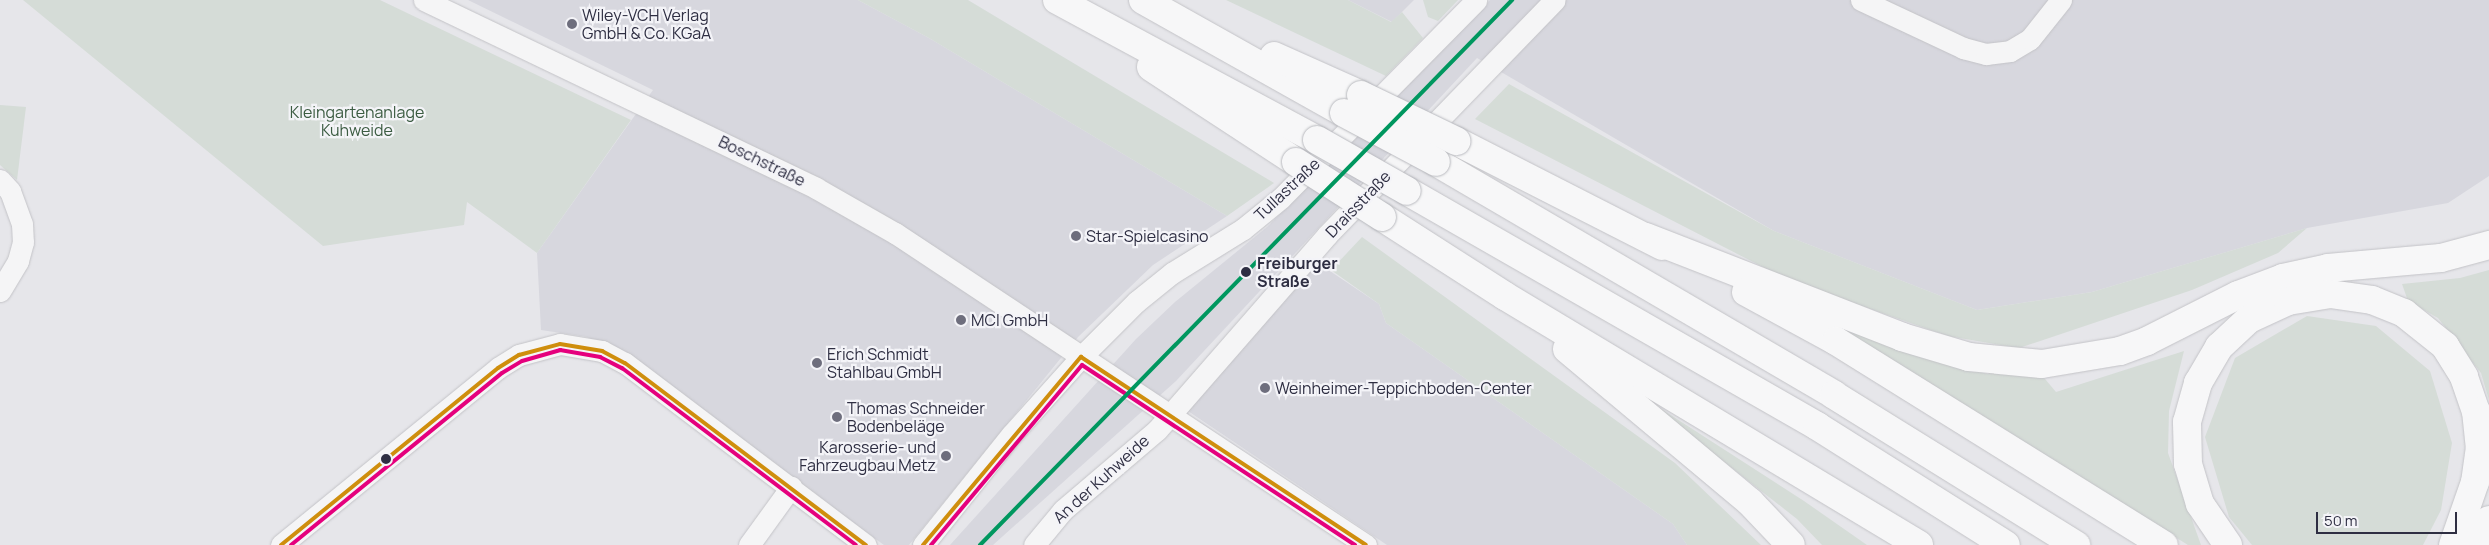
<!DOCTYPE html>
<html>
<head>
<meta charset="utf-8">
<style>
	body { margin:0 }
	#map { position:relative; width:2489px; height:545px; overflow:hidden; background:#e6e6ea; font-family:Manrope,sans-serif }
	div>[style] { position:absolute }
	.built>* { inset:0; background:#d7d7de }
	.green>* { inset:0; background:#d5dcd7 }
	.roads { filter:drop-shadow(0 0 1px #c3c3c7) drop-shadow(0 0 1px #c3c3c7) }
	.street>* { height:21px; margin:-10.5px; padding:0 10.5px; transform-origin:10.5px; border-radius:10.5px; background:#f5f5f6 }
	.highway>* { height:28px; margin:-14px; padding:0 14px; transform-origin:14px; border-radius:14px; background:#f7f7f8 }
	.bridges { filter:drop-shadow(0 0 1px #b8b9be) drop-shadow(0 0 1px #b8b9be) }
	.highway-bridge>* { height:28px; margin:-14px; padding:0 14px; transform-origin:14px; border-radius:14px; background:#f7f7f8 }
	.bus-1>* { height:4px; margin:-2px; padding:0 2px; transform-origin:2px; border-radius:2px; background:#cf8e0d }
	.bus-2>* { height:4px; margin:-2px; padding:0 2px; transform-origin:2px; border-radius:2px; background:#e5007d }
	.tram-1>* { height:4px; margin:-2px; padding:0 2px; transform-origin:2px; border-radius:2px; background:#00975f }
	.dots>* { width:14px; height:14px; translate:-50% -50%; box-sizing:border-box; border:2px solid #f4f4f8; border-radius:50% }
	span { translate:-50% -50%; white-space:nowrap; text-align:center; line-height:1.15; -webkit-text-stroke:4.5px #f4f4f8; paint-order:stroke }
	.poi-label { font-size:16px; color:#2e2e42 }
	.left { translate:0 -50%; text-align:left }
	.right { translate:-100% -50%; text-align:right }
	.park-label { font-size:16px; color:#3c5c42 }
	.street-label { font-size:16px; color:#2e2e42 }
	.stop-label { font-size:16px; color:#2e2e42; font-weight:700 }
	.scale { position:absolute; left:2316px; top:512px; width:141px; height:22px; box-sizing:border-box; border:2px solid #2e2e42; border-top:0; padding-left:6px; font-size:15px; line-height:18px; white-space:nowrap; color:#2e2e42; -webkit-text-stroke:4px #f4f4f8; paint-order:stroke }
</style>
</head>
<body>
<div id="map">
	<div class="built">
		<div style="clip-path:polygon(468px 0,858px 0,929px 38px,1227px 216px,1153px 265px,1078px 337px,909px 545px,884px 545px,611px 350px,587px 337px,541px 330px,537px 253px,653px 90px)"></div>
		<div style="clip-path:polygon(1348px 0,1414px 0,1392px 22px)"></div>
		<div style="clip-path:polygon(1490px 0,2489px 0,2489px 176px,2448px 203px,2307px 228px,2092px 292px,1977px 310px,1774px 231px,1477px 58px,1176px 381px,993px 545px,950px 545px,1136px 339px,1175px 302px,1267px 227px)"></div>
		<div style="clip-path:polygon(1318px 263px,1379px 304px,1386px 323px,1673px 524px,1687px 545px,1387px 545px,1188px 411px)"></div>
	</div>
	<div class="green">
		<div style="clip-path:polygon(23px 0,380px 0,631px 120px,537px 253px,467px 202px,464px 225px,323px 246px)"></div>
		<div style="clip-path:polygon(858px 0,968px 0,1274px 183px,1227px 216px,929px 38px)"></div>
		<div style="clip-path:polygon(1226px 0,1348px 0,1391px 22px,1402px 12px,1423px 38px,1386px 76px)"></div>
		<div style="clip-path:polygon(1423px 0,1458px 0,1438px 21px,1428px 17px)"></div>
		<div style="clip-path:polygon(1509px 84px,1774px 231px,1977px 310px,2092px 292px,2307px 228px,2278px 253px,2192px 290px,2019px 348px,2056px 392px,2184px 351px,2169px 411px,2168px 453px,2201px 545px,2188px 545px,1823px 317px,1939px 361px,1988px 374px,2018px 348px,1948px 336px,1790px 281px,1475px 119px)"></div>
		<div style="clip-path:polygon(0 105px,26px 107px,17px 180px,0 165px)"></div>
		<div style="clip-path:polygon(1362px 237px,1675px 463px,1761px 545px,1687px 545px,1673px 524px,1386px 323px,1379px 304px,1331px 270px)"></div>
		<div style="clip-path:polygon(2489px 270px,2489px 400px,2481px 373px,2438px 318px,2408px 301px,2402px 284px,2460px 278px)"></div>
		<div style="clip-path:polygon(2307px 316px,2376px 326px,2430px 371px,2452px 443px,2441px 510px,2423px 545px,2252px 545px,2229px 517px,2205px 437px,2235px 358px)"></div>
		<div style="clip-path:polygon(1635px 392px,1804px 501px,1867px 545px,1822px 545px,1797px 519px)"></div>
	</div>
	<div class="roads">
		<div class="street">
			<div style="left:424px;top:0;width:435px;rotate:25.6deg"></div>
			<div style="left:816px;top:188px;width:91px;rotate:29.7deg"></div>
			<div style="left:895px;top:233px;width:565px;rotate:33.52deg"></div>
			<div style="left:1861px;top:0;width:113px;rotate:25.2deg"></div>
			<div style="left:1963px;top:48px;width:24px;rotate:15deg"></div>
			<div style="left:1986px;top:54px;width:24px;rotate:-7deg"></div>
			<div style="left:2010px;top:51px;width:23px;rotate:-31deg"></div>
			<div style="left:2030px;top:39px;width:50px;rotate:-51.5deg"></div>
			<div style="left:0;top:180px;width:15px;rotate:48deg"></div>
			<div style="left:10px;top:191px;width:35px;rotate:70deg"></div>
			<div style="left:22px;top:224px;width:18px;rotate:87deg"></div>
			<div style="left:23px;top:242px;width:20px;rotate:105deg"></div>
			<div style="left:18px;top:261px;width:35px;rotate:121deg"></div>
			<div style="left:281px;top:545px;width:280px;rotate:-39.2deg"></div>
			<div style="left:498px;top:368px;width:25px;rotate:-32deg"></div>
			<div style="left:519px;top:355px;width:42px;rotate:-15deg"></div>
			<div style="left:560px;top:344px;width:43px;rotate:9.5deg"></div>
			<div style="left:602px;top:351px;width:26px;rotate:28deg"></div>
			<div style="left:625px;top:363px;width:302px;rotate:37.1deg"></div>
			<div style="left:749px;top:545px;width:72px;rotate:-54.1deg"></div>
			<div style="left:923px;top:545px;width:142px;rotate:-51.3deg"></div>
			<div style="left:1012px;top:434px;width:103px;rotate:-48.1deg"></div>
			<div style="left:1081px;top:357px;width:78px;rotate:-45deg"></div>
			<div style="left:1136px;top:302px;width:46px;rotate:-38.9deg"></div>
			<div style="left:1172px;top:273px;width:84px;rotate:-31.8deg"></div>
			<div style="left:1243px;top:229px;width:49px;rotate:-39.2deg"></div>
			<div style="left:1281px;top:198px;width:278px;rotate:-45.4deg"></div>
			<div style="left:1034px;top:545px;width:45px;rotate:-50.4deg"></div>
			<div style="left:1063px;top:510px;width:123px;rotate:-40.4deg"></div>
			<div style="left:1157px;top:430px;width:259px;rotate:-48.9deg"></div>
			<div style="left:1327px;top:235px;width:327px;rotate:-45.9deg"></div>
		</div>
		<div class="highway">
			<div style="left:1057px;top:0;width:295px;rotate:28.3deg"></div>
			<div style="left:1143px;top:0;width:231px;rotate:29.3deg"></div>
			<div style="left:1274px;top:56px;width:95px;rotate:24.1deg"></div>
			<div style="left:1151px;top:67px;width:173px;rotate:33.2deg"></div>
			<div style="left:1456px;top:141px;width:231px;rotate:27deg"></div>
			<div style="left:1436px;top:162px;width:461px;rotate:30.3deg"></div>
			<div style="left:1834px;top:395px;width:285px;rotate:31.8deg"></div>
			<div style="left:1407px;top:191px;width:473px;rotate:29.8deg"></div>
			<div style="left:1817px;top:426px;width:223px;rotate:32.2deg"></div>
			<div style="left:1382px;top:217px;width:146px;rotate:32.7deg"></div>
			<div style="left:1505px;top:296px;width:483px;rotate:31deg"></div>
			<div style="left:1646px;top:237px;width:275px;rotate:21.3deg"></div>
			<div style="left:1902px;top:337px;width:70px;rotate:16.6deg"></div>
			<div style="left:1969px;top:357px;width:73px;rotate:5.5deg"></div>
			<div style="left:2042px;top:364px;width:79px;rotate:-9.5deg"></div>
			<div style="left:2120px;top:351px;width:29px;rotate:-20deg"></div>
			<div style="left:2147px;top:341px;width:102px;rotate:-26.8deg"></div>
			<div style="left:2238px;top:295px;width:48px;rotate:-20.7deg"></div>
			<div style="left:2283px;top:278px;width:46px;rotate:-12.5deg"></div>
			<div style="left:2328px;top:268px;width:113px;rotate:-5.1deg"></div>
			<div style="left:2441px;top:258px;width:50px;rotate:-15.2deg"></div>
			<div style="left:1746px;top:292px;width:102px;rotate:28.6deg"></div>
			<div style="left:1836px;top:341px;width:386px;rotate:31.9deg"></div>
			<div style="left:1567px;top:349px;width:239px;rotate:39.9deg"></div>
			<div style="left:1750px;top:502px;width:59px;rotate:46.4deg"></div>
			<div style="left:2228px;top:545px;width:50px;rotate:-124.3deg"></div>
			<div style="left:2200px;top:504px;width:42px;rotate:-106.7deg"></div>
			<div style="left:2188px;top:464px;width:42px;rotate:-91.4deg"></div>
			<div style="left:2187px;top:422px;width:41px;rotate:-74.2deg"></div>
			<div style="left:2198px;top:383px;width:42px;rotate:-59.7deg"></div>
			<div style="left:2219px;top:347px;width:41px;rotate:-43deg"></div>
			<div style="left:2249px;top:319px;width:43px;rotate:-24.8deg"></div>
			<div style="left:2288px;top:301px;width:43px;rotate:-9.5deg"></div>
			<div style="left:2330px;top:294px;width:42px;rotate:8.1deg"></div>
			<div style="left:2372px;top:300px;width:35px;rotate:22deg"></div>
			<div style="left:2404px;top:313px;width:53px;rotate:38.8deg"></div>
			<div style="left:2445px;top:346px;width:36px;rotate:58deg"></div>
			<div style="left:2464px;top:377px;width:36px;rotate:71deg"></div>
			<div style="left:2476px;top:411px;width:36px;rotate:84deg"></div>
			<div style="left:2480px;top:447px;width:35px;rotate:98deg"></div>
			<div style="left:2475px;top:482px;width:67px;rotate:109.2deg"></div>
			<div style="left:2472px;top:545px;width:30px;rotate:-56deg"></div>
		</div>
	</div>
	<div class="bridges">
		<div class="highway-bridge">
			<div style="left:1361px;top:95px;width:106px;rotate:25.8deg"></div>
			<div style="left:1344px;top:113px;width:104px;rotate:28deg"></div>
			<div style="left:1317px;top:140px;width:103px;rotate:29.5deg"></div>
			<div style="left:1296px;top:162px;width:102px;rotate:32.6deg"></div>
		</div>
	</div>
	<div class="bus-1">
		<div style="left:281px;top:545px;width:280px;rotate:-39.2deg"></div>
		<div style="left:498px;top:368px;width:25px;rotate:-32deg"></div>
		<div style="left:519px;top:355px;width:42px;rotate:-15deg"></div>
		<div style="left:560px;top:344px;width:43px;rotate:9.5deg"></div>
		<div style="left:602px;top:351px;width:26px;rotate:28deg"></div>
		<div style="left:625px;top:363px;width:302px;rotate:37.1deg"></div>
		<div style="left:923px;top:545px;width:246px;rotate:-50deg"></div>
		<div style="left:1081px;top:357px;width:341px;rotate:33.4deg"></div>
	</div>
	<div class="bus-2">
		<div style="left:291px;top:545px;width:272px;rotate:-39.2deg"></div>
		<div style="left:502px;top:373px;width:23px;rotate:-31deg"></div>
		<div style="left:522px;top:361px;width:40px;rotate:-16deg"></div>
		<div style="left:560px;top:350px;width:41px;rotate:9.9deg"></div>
		<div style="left:600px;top:357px;width:25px;rotate:27deg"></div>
		<div style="left:622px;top:368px;width:293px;rotate:37.1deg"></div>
		<div style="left:931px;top:545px;width:235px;rotate:-50deg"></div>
		<div style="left:1082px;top:365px;width:327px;rotate:33.4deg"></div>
	</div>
	<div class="tram-1">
		<div style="left:980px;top:545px;width:762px;rotate:-45.69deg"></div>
	</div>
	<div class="dots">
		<div style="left:572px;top:24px;background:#6e6e7d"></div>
		<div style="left:1076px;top:236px;background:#6e6e7d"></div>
		<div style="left:1246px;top:272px;background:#2e2e42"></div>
		<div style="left:961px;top:320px;background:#6e6e7d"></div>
		<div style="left:817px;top:363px;background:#6e6e7d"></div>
		<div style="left:1265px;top:388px;background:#6e6e7d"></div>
		<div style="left:837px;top:417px;background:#6e6e7d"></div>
		<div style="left:946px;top:456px;background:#6e6e7d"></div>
		<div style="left:386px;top:459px;background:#2e2e42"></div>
	</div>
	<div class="poi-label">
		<span class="left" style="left:582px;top:24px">Wiley-VCH Verlag<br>GmbH &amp; Co. KGaA</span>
		<span class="left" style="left:1086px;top:236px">Star-Spielcasino</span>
		<span class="left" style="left:971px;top:320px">MCI GmbH</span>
		<span class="left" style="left:827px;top:363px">Erich Schmidt<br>Stahlbau GmbH</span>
		<span class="left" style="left:1275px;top:388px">Weinheimer-Teppichboden-Center</span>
		<span class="left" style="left:847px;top:417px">Thomas Schneider<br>Bodenbeläge</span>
		<span class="right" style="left:936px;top:456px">Karosserie- und<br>Fahrzeugbau Metz</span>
	</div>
	<div class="park-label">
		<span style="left:357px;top:121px">Kleingartenanlage<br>Kuhweide</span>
	</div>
	<div class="street-label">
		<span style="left:762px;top:161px;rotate:26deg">Boschstraße</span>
		<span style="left:1287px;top:189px;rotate:-43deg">Tullastraße</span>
		<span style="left:1358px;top:204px;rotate:-46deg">Draisstraße</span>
		<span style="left:1101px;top:479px;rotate:-42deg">An der Kuhweide</span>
	</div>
	<div class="stop-label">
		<span class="left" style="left:1257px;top:272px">Freiburger<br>Straße</span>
	</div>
	<div class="scale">50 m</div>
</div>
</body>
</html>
